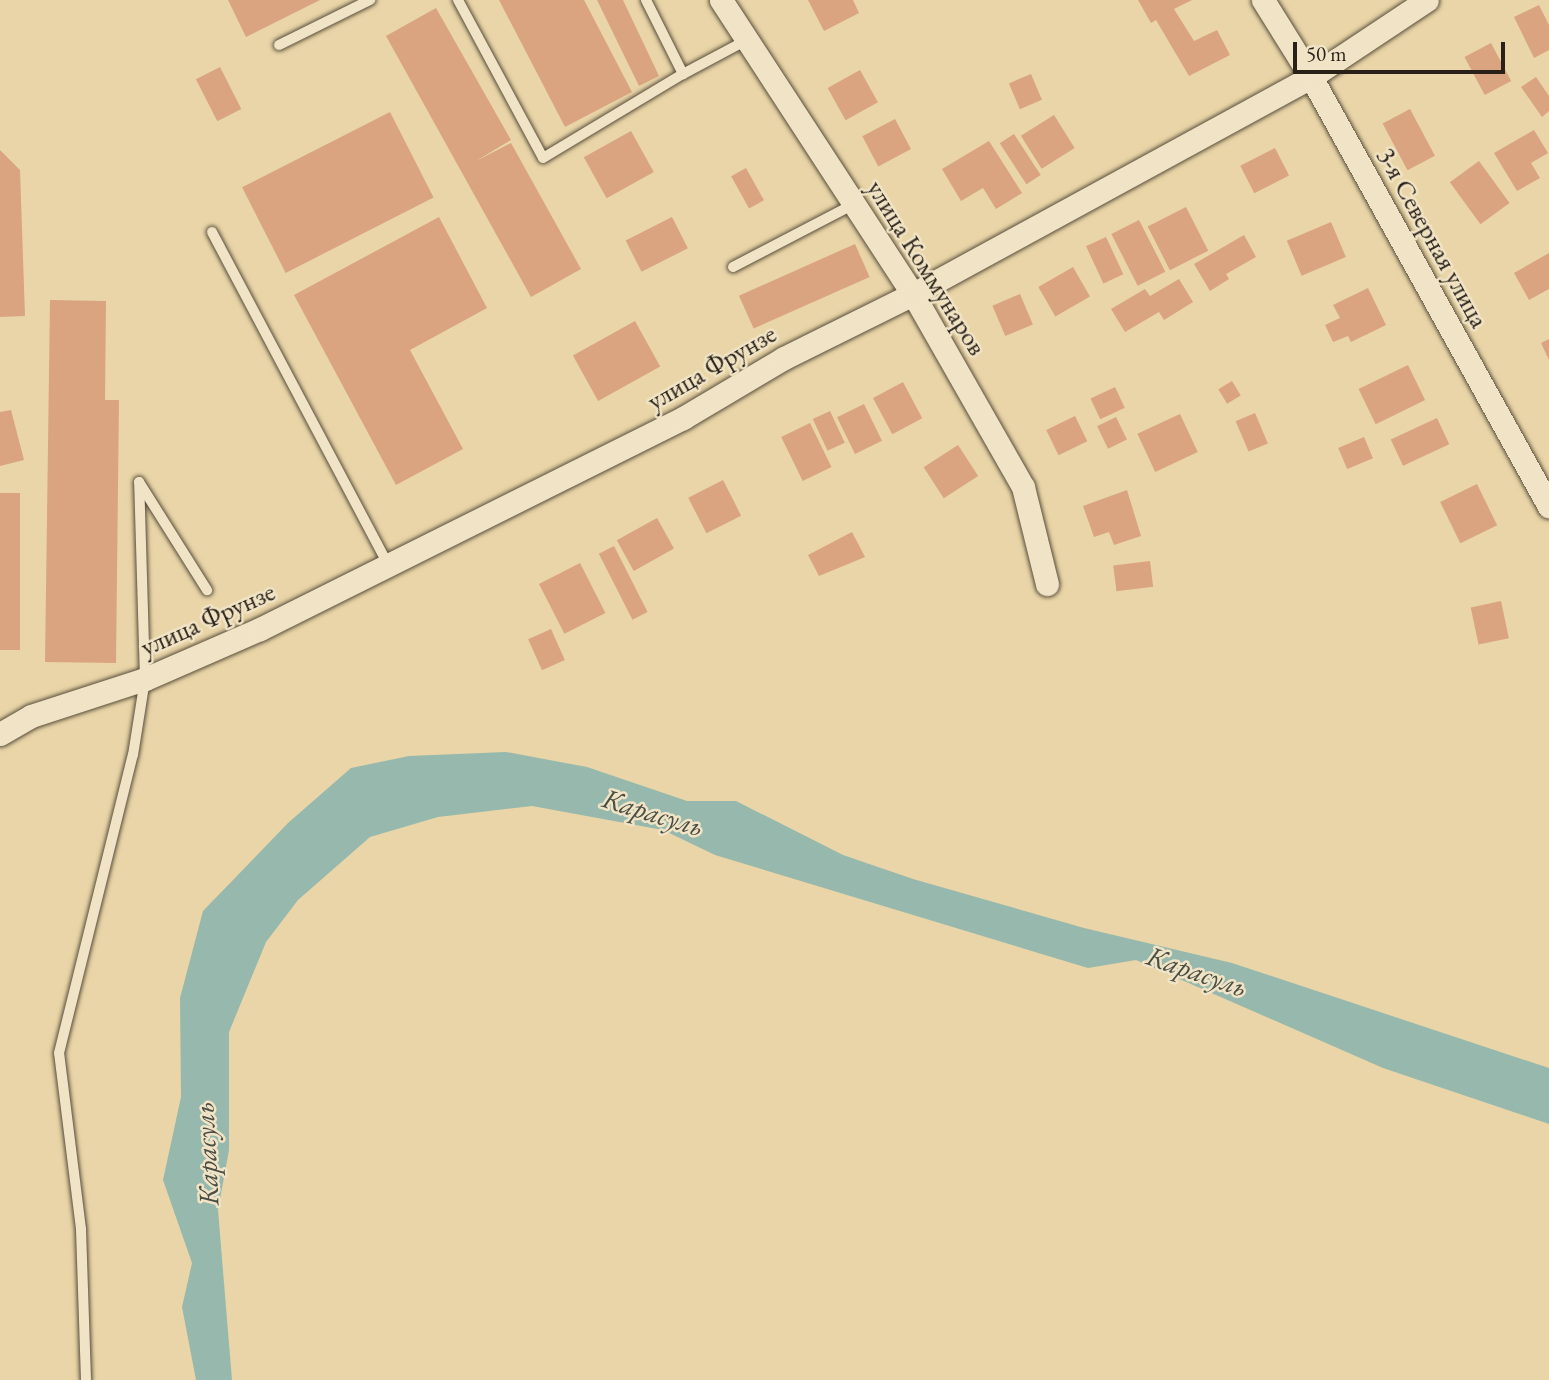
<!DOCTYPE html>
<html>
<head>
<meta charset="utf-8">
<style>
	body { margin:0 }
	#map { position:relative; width:1549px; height:1380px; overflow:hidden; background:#e9d5a7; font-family:"EB Garamond",serif }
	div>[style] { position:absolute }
	.water>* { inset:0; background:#97b8ac }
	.building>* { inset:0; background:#daa481; transform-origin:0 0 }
	.roads { filter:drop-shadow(0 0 2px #594e3c) drop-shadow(0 0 2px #594e3c) }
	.lane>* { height:10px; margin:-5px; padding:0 5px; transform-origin:5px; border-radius:5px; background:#f1e4c6 }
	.street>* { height:23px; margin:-11.5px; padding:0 11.5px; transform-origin:11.5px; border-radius:11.5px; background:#f1e4c6 }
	span { translate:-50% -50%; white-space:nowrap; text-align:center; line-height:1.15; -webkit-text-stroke:5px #f1e4c6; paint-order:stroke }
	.street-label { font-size:26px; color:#292118 }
	.water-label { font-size:28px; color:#4a4e44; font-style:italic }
	.scale { position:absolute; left:1293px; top:42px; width:212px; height:32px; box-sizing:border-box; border:4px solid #292118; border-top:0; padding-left:9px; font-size:21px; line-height:24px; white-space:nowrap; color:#292118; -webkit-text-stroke:5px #f1e4c6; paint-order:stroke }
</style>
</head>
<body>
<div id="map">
	<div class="water">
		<div style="clip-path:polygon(506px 752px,587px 767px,687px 801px,736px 801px,843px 855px,913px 879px,1084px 928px,1232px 963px,1549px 1068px,1549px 1124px,1383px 1068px,1136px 960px,1088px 968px,715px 855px,663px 830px,532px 806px,438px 817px,370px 837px,298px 900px,266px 942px,229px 1032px,229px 1150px,218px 1210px,232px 1380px,196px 1380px,182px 1307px,192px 1263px,163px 1180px,181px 1097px,180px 998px,203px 911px,288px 823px,351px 768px,409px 756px)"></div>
	</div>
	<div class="building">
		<div style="clip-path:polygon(228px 0,320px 0,246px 37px)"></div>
		<div style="clip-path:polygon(499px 0,584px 0,632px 92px,565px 127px)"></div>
		<div style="clip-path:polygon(597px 0,623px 0,659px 76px,639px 86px)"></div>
		<div style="clip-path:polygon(808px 0,853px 0,859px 13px,824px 31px)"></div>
		<div style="clip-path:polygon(1138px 0,1192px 0,1174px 9px,1194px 41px,1217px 30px,1230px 55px,1189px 76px,1156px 20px,1151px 23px)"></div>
		<div style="clip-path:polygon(1539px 5px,1549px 25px,1549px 50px,1534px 58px,1514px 17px)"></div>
		<div style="clip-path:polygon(436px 8px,511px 140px,476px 161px,511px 143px,581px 269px,531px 297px,386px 36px)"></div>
		<div style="left:1491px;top:43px;width:43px;height:30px;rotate:62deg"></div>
		<div style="left:220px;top:67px;width:47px;height:27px;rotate:63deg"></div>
		<div style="left:860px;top:70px;width:37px;height:37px;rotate:61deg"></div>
		<div style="left:1031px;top:74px;width:28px;height:24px;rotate:67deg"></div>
		<div style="clip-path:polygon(1536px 77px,1549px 96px,1549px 111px,1542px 117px,1521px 87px)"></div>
		<div style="left:1410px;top:109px;width:53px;height:31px;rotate:62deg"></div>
		<div style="left:390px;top:112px;width:96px;height:166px;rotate:63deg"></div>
		<div style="left:1054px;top:115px;width:39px;height:39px;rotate:58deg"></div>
		<div style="left:895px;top:119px;width:34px;height:37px;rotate:62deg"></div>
		<div style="clip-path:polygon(1534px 130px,1548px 153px,1531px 163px,1540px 178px,1517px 191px,1494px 153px)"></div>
		<div style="left:631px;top:131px;width:47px;height:54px;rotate:61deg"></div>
		<div style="left:1014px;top:134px;width:49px;height:17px;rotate:57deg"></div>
		<div style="clip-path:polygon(989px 141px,1022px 193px,996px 209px,983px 188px,961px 201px,942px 169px)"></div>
		<div style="left:1275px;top:148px;width:31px;height:39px;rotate:63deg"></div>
		<div style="clip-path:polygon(0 150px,20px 170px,25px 316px,0 317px)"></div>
		<div style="left:1479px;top:161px;width:52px;height:36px;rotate:54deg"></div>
		<div style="left:746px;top:168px;width:37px;height:17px;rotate:61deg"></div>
		<div style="left:1186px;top:207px;width:49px;height:43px;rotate:63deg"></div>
		<div style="clip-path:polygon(439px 217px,487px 308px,410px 350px,463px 449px,396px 485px,294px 295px)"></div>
		<div style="left:672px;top:217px;width:35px;height:52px;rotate:63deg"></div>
		<div style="left:1139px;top:220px;width:58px;height:31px;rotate:63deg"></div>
		<div style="left:1331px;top:222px;width:38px;height:48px;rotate:67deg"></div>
		<div style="clip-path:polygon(1244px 235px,1256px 257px,1226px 274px,1229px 279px,1210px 291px,1194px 264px)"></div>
		<div style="left:1106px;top:237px;width:41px;height:22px;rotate:65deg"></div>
		<div style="left:855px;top:244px;width:36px;height:127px;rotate:66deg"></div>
		<div style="clip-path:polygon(1549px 253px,1549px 289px,1529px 300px,1514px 273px)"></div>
		<div style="left:1073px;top:267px;width:34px;height:40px;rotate:60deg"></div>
		<div style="clip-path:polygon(1179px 279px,1193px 302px,1164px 320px,1159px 312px,1125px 332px,1111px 309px,1145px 289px,1150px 296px)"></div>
		<div style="clip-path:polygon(1368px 288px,1386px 325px,1351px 342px,1348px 336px,1333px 342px,1325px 325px,1340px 318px,1333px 305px)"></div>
		<div style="left:1020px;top:294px;width:33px;height:30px;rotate:67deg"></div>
		<div style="clip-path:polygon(50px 300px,106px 301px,105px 400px,119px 400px,116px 663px,45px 662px)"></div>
		<div style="left:635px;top:321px;width:52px;height:71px;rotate:61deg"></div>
		<div style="clip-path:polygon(1549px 339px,1549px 360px,1541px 343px)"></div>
		<div style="left:1408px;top:365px;width:39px;height:55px;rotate:64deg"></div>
		<div style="left:1232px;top:381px;width:17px;height:16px;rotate:59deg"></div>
		<div style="left:903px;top:382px;width:41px;height:34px;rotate:62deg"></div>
		<div style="left:1115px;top:387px;width:23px;height:27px;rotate:65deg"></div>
		<div style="left:864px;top:404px;width:41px;height:30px;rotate:64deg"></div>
		<div style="clip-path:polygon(11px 410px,24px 460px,0 466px,0 412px)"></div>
		<div style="left:830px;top:411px;width:35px;height:19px;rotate:65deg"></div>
		<div style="left:1255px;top:413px;width:33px;height:21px;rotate:67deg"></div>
		<div style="left:1180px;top:414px;width:42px;height:47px;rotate:65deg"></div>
		<div style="left:1075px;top:416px;width:28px;height:32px;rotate:64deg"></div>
		<div style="left:1116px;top:417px;width:25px;height:21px;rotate:64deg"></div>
		<div style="left:1437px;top:418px;width:29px;height:51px;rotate:65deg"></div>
		<div style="left:810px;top:423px;width:49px;height:32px;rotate:64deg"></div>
		<div style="left:1364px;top:437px;width:23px;height:28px;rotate:67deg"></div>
		<div style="left:958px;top:445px;width:37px;height:41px;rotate:57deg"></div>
		<div style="left:723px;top:480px;width:40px;height:39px;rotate:63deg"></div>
		<div style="left:1477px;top:484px;width:46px;height:41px;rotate:64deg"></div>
		<div style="clip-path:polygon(1127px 490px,1141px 536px,1114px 545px,1109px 532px,1094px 537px,1083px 506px)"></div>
		<div style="left:0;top:493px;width:20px;height:157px"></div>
		<div style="left:657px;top:518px;width:35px;height:46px;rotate:61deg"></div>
		<div style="clip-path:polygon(852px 532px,865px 557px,819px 576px,808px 555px)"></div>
		<div style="left:614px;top:546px;width:74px;height:17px;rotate:63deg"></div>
		<div style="left:1150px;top:561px;width:26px;height:37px;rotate:83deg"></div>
		<div style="left:580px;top:563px;width:56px;height:46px;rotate:63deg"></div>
		<div style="left:1501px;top:601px;width:38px;height:31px;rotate:78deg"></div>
		<div style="left:551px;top:629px;width:34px;height:25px;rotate:66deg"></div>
	</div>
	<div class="roads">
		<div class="lane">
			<div style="left:458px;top:0;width:179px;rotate:61.7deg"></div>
			<div style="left:543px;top:158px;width:163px;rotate:-31deg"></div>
			<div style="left:646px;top:0;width:83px;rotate:63.4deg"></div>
			<div style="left:683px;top:74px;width:72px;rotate:-28deg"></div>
			<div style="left:279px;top:45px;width:102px;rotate:-26.3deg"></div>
			<div style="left:212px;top:232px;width:378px;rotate:62.1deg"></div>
			<div style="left:733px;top:267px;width:136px;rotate:-27.5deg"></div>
			<div style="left:86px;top:1380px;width:151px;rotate:-91.9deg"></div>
			<div style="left:81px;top:1229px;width:177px;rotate:-97.1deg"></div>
			<div style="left:59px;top:1053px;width:307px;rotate:-76.1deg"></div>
			<div style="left:133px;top:755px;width:77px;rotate:-81deg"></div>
			<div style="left:145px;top:679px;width:197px;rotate:-91.7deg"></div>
			<div style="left:139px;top:482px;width:128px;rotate:57.8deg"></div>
		</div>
		<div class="street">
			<div style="left:721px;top:0;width:351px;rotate:56.9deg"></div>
			<div style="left:913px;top:294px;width:222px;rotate:60.3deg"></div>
			<div style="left:1023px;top:487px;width:100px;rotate:76.1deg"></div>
			<div style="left:1263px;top:0;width:91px;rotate:58.1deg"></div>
			<div style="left:1311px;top:77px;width:491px;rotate:61deg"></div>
			<div style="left:0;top:734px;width:36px;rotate:-30deg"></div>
			<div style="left:31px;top:716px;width:120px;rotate:-18deg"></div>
			<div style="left:145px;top:679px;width:125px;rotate:-23.5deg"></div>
			<div style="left:260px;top:629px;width:473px;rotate:-26.5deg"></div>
			<div style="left:683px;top:418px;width:117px;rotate:-30.7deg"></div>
			<div style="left:784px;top:358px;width:144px;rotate:-26.4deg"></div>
			<div style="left:913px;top:294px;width:453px;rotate:-28.6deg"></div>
			<div style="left:1311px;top:77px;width:139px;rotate:-33.6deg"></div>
		</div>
	</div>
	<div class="street-label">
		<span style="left:1432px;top:238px;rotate:61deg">3-я Северная улица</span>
		<span style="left:926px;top:268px;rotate:58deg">улица Коммунаров</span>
		<span style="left:712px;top:368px;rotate:-30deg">улица Фрунзе</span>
		<span style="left:208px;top:620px;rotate:-24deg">улица Фрунзе</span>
	</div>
	<div class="water-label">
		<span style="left:653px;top:812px;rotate:17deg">Карасуль</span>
		<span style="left:1197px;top:971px;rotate:19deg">Карасуль</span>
		<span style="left:206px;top:1154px;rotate:-93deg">Карасуль</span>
	</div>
	<div class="scale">50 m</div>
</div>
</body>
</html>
